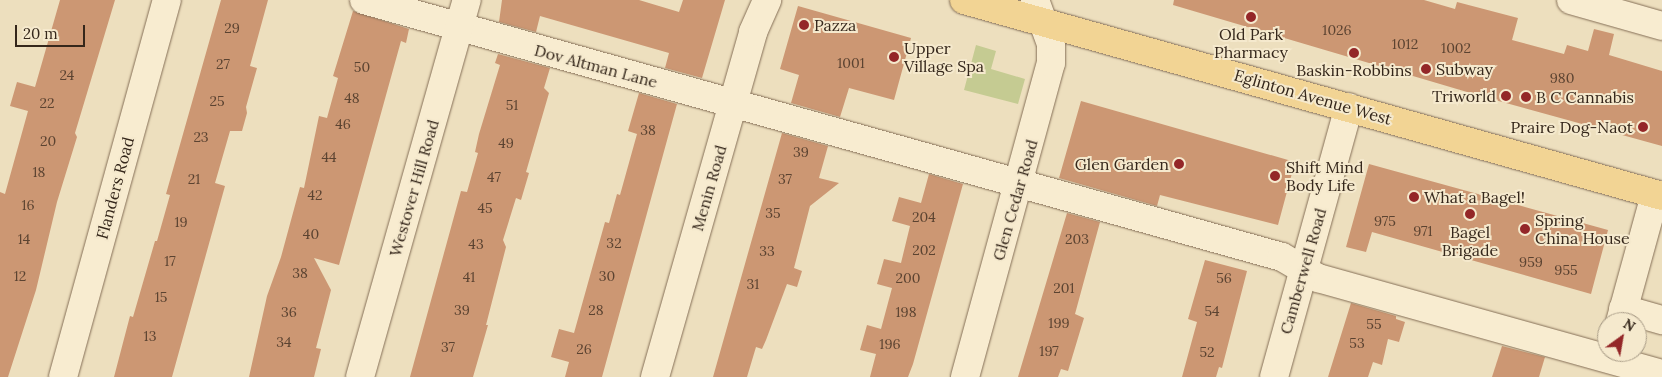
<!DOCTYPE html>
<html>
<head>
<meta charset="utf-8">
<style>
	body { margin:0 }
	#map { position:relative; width:1662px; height:377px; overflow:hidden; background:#eddfbe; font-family:Lora,serif }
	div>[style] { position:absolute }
	.green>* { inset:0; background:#c5cb92 }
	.building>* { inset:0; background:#cc9773 }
	.roads { filter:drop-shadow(0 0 1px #856f57) drop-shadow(0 0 1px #856f57) }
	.minor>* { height:28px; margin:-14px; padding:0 14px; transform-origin:14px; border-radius:14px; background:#f8ecd0 }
	.major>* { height:28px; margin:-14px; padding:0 14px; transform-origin:14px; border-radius:14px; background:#f2d494 }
	.dots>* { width:14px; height:14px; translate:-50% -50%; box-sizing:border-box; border:2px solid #f5e9cd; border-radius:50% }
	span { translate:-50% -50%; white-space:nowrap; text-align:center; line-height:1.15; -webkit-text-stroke:4px #f5e9cd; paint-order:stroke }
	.number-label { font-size:14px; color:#5b4331 }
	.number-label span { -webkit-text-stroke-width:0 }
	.poi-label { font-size:16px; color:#35271b }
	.left { translate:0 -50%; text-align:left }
	.right { translate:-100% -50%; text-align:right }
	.street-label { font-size:16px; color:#35271b }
	.north { position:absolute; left:1597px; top:312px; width:50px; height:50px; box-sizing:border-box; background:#f5e9cd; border:1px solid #a89b86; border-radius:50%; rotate:32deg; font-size:14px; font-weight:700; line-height:20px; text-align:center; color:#35271b }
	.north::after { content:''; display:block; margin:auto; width:18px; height:22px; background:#942728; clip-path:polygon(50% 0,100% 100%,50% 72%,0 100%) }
	.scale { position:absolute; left:15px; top:25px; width:70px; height:22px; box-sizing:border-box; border:2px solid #35271b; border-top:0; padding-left:6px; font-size:15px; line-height:18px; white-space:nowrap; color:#35271b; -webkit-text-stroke:4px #f5e9cd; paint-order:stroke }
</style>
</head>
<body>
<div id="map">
	<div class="green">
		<div style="clip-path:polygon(976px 45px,996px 51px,991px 69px,1025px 79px,1018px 104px,964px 90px)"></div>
	</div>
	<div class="building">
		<div style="clip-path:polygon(60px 0,115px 0,75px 133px,77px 137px,57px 202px,36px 290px,8px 377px,0 377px,0 192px,5px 194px,28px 111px,10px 106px,17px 82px,35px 87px)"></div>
		<div style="clip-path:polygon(221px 0,268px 0,250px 66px,257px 68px,246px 107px,247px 113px,242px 131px,230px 131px,215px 183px,225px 186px,172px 377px,114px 377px,130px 316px,133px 317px,155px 241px,157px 241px,170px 195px,166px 194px)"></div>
		<div style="clip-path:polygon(502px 0,639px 0,679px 12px,683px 0,725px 0,702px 78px,665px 68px,669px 53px,540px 16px,536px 32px,499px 22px)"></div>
		<div style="clip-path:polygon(1174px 0,1424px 0,1455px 9px,1457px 2px,1518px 18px,1512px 40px,1564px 54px,1567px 45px,1588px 51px,1594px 29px,1614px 34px,1609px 55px,1662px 71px,1662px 146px,1484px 97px,1173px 5px)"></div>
		<div style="clip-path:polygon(798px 6px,911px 38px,894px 100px,849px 88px,840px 117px,791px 103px,799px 75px,780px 69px)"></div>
		<div style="clip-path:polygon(353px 11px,409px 29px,406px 43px,401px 41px,339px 265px,314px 258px,331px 290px,316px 348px,321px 349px,314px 377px,249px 377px,267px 296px,281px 257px,300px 187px,304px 188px,319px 116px,327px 118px,338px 78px,333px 76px)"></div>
		<div style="clip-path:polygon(498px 54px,550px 68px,544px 88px,549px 93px,526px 172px,529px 173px,521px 200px,516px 198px,503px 240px,506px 247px,486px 325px,488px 325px,473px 377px,410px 377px,461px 191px,467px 192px,478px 153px,475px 152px,479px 134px,500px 65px,495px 63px)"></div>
		<div style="clip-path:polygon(639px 93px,677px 104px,602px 377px,565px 377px,569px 362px,551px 357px,559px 329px,574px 333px,605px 222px,609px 223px,617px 194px,620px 195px,637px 134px,628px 131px)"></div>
		<div style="clip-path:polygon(1081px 101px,1295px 162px,1278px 225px,1160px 195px,1157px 206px,1059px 178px)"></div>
		<div style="clip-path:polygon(782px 133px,828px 146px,819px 178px,839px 183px,810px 206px,794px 268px,802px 271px,797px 287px,787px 284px,766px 340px,762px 349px,756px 347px,747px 377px,713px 377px)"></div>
		<div style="clip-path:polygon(1369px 164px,1608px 230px,1591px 294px,1372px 232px,1366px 252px,1346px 247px)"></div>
		<div style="clip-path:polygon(929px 174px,963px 184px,913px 364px,908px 377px,870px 377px,876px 354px,860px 350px,867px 325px,881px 329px,892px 288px,877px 284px,884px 259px,901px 263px,910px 226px,892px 221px,899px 197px,921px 203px)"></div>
		<div style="clip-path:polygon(1067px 213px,1100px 222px,1075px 314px,1084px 318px,1068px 371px,1061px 369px,1058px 377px,1018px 377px)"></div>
		<div style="clip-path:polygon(1205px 260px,1247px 271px,1222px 368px,1219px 367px,1216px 377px,1182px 377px,1197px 322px,1188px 319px)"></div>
		<div style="clip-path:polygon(1351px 303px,1396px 316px,1396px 319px,1405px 322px,1399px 342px,1388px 339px,1382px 365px,1373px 362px,1368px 377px,1328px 377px)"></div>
		<div style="clip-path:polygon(1502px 346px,1545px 357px,1539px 377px,1492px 377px)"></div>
	</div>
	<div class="roads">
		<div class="minor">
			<div style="left:364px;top:0;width:953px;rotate:15.64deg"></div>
			<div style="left:1282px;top:257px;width:42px;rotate:30.3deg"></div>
			<div style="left:1318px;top:278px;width:357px;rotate:15.6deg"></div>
			<div style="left:1571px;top:0;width:95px;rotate:15.9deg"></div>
			<div style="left:1623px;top:309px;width:41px;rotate:15.8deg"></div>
			<div style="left:1620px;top:322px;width:132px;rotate:-74.6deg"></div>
			<div style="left:63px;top:377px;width:391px;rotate:-74.6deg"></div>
			<div style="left:360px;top:377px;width:392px;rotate:-74.2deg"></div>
			<div style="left:655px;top:377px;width:359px;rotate:-74.1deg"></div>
			<div style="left:753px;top:32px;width:35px;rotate:-66deg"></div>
			<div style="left:965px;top:377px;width:326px;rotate:-74.7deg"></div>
			<div style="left:1051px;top:63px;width:19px;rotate:-90deg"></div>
			<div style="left:1051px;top:44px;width:47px;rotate:-110deg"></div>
			<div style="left:1274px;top:377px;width:280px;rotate:-74.5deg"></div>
		</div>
		<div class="major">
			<div style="left:964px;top:0;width:725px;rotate:15.68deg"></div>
		</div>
	</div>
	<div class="dots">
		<div style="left:1251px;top:17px;background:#942728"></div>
		<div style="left:804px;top:25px;background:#942728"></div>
		<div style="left:1354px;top:53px;background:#942728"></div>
		<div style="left:894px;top:57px;background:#942728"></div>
		<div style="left:1426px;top:69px;background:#942728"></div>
		<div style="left:1506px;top:96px;background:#942728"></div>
		<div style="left:1526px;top:97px;background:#942728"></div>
		<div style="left:1643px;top:127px;background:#942728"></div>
		<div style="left:1179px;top:164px;background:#942728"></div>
		<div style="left:1275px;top:176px;background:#942728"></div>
		<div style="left:1414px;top:197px;background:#942728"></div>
		<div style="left:1470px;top:214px;background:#942728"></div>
		<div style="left:1525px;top:229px;background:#942728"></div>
	</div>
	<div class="number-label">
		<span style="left:232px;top:28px">29</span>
		<span style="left:1337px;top:30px">1026</span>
		<span style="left:1405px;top:44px">1012</span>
		<span style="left:1456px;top:48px">1002</span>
		<span style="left:851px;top:63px">1001</span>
		<span style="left:223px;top:64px">27</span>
		<span style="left:362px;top:67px">50</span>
		<span style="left:67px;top:75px">24</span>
		<span style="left:1562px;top:78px">980</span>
		<span style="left:352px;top:98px">48</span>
		<span style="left:217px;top:101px">25</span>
		<span style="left:47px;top:103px">22</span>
		<span style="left:512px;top:105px">51</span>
		<span style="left:343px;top:124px">46</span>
		<span style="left:648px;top:130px">38</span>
		<span style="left:201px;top:137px">23</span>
		<span style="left:48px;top:141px">20</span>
		<span style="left:506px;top:143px">49</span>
		<span style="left:801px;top:152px">39</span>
		<span style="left:329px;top:157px">44</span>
		<span style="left:39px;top:172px">18</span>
		<span style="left:494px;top:177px">47</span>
		<span style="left:194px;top:179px">21</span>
		<span style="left:785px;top:179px">37</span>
		<span style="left:315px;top:195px">42</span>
		<span style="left:28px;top:205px">16</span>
		<span style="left:485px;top:208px">45</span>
		<span style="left:773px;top:213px">35</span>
		<span style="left:924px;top:217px">204</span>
		<span style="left:1385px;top:221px">975</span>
		<span style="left:181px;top:222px">19</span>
		<span style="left:1423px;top:231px">971</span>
		<span style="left:311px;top:234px">40</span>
		<span style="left:24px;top:239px">14</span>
		<span style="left:1077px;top:239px">203</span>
		<span style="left:614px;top:243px">32</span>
		<span style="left:476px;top:244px">43</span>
		<span style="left:924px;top:250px">202</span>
		<span style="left:767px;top:251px">33</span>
		<span style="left:170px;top:261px">17</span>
		<span style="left:1531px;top:262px">959</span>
		<span style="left:1566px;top:270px">955</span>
		<span style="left:300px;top:273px">38</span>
		<span style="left:20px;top:276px">12</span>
		<span style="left:607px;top:276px">30</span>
		<span style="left:469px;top:277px">41</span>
		<span style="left:908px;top:278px">200</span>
		<span style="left:1224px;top:278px">56</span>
		<span style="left:753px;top:284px">31</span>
		<span style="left:1064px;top:288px">201</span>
		<span style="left:161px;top:297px">15</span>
		<span style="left:462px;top:310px">39</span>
		<span style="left:596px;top:310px">28</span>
		<span style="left:1212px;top:311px">54</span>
		<span style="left:289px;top:312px">36</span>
		<span style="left:906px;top:312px">198</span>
		<span style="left:1059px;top:323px">199</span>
		<span style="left:1374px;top:324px">55</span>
		<span style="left:150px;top:336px">13</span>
		<span style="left:284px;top:342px">34</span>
		<span style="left:1357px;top:343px">53</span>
		<span style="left:890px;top:344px">196</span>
		<span style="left:448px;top:347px">37</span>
		<span style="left:584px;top:349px">26</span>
		<span style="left:1049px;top:351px">197</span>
		<span style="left:1207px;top:352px">52</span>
	</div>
	<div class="poi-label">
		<span class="left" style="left:814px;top:25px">Pazza</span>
		<span style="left:1251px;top:43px">Old Park<br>Pharmacy</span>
		<span class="left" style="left:904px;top:57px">Upper<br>Village Spa</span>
		<span class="left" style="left:1436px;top:69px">Subway</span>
		<span style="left:1354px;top:70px">Baskin-Robbins</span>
		<span class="right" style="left:1496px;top:96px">Triworld</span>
		<span class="left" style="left:1536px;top:97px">B C Cannabis</span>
		<span class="right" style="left:1633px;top:127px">Praire Dog-Naot</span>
		<span class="right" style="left:1169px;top:164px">Glen Garden</span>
		<span class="left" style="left:1286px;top:176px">Shift Mind<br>Body Life</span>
		<span class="left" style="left:1424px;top:197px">What a Bagel!</span>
		<span class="left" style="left:1535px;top:229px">Spring<br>China House</span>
		<span style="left:1470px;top:241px">Bagel<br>Brigade</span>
	</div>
	<div class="street-label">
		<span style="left:596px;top:66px;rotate:15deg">Dov Altman Lane</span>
		<span style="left:1313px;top:97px;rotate:16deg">Eglinton Avenue West</span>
		<span style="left:115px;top:188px;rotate:-75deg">Flanders Road</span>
		<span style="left:414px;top:188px;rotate:-74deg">Westover Hill Road</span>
		<span style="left:709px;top:188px;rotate:-74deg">Menin Road</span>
		<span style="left:1015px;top:200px;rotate:-74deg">Glen Cedar Road</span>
		<span style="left:1303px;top:271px;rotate:-74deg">Camberwell Road</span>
	</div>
	<div class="north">N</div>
	<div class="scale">20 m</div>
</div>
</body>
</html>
